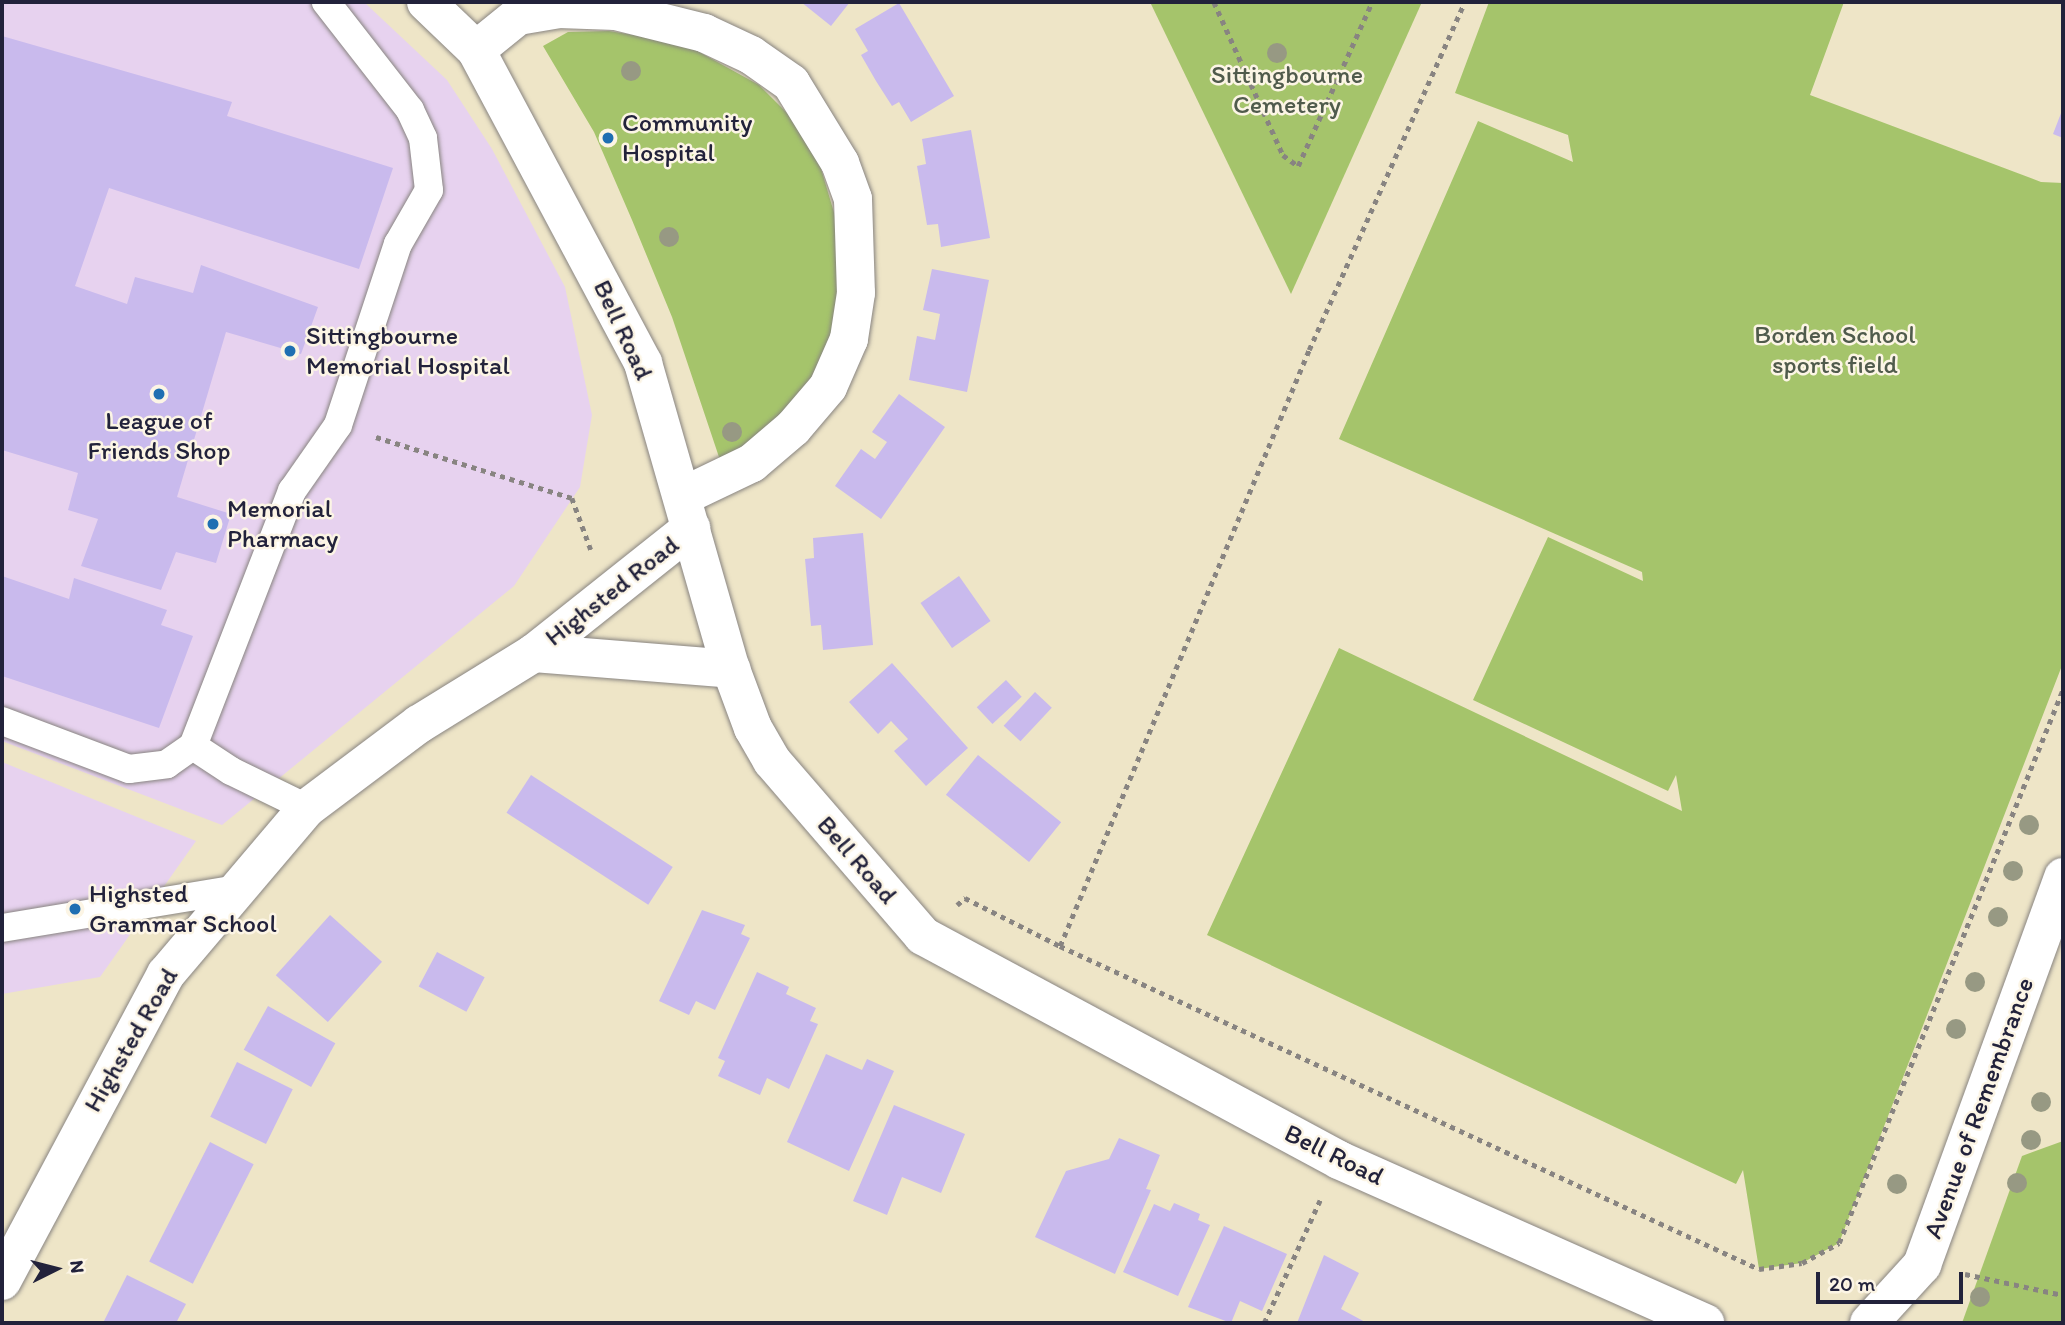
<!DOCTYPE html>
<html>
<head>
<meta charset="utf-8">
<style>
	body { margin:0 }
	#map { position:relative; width:2065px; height:1325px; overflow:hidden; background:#eee5c7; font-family:Itim,sans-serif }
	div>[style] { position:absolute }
	.built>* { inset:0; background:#e7d2ef }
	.green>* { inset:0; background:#a5c46b }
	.building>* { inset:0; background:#c9baed; transform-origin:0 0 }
	.path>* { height:4.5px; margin-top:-2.25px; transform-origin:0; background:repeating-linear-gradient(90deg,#888481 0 5px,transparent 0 10px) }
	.roads { filter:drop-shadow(0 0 2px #888481) drop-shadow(0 0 2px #888481) }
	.lane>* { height:28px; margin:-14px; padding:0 14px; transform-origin:14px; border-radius:14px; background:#fff }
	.street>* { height:38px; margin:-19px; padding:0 19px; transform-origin:19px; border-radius:19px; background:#fff }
	.secondary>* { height:38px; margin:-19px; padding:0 19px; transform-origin:19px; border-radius:19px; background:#fff }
	.trees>* { width:20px; height:20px; margin:-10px; border-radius:50%; background:#979983 }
	.dots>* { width:19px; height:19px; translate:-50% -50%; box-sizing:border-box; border:4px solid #fcf5e5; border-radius:50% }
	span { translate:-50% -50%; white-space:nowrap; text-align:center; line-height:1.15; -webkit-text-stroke:5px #fcf5e5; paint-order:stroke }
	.park-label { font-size:26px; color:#505b4c }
	.poi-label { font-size:26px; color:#22223b }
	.left { translate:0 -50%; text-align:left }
	.street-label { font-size:26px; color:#22223b }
	.frame { position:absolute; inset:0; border:4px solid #22223b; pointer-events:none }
	.north { position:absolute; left:21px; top:1234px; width:70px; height:70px; -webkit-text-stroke:5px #fcf5e5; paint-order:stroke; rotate:84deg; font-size:19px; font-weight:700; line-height:28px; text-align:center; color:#22223b }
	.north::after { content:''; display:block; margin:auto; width:24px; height:32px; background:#22223b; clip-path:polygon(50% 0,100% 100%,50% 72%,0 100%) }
	.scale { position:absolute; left:1816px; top:1272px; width:147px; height:32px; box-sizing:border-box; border:4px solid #22223b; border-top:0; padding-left:9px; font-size:21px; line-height:24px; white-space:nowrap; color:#22223b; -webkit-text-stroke:5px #fcf5e5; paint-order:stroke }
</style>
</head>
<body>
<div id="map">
	<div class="built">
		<div style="clip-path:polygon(2px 2px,364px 2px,447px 80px,492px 149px,565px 287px,592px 415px,580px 487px,514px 586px,222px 825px,2px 741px)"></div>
		<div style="clip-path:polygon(2px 762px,196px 841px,100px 977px,2px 994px)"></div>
	</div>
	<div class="green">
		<div style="clip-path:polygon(1150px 2px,1422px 2px,1291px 294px)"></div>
		<div style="clip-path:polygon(1489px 2px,1844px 2px,1810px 95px,2041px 182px,2063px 183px,2063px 663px,1839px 1243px,1802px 1263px,1759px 1269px,1743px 1170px,1736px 1184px,1207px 935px,1339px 648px,1682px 811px,1676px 775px,1668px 791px,1473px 700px,1548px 537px,1643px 581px,1642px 572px,1339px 439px,1478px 121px,1573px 162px,1568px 135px,1455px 93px)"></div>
		<div style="clip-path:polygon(609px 31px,683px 43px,759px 85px,803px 129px,817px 155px,838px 226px,846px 271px,830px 345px,807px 395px,722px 466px,672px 317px,632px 220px,594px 132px,543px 46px,568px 32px)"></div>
		<div style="clip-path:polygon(2063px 1141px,2063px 1323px,1962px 1323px,2022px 1156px)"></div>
	</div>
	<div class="building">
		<div style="clip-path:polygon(801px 2px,850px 2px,831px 26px)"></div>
		<div style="clip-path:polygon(899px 3px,954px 96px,911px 122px,899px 102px,892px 106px,876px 81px,861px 55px,868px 51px,855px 29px)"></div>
		<div style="clip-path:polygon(2px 36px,232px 102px,227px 116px,393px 168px,359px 269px,109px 188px,75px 286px,127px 304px,135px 277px,193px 293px,201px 265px,318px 307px,301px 354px,226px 332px,177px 497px,231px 514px,216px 563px,176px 552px,161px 590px,81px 566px,98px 519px,68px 510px,78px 473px,2px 450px)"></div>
		<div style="clip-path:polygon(2063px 108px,2063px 138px,2053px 134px)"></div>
		<div style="clip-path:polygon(971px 130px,990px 238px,941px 247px,938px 224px,927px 225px,917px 166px,926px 164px,922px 139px)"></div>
		<div style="clip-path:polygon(932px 269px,989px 280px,967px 392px,909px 380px,917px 336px,935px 340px,940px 314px,923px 310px)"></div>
		<div style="clip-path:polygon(899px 394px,945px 427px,881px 519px,835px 486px,861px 449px,875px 459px,887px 442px,872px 432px)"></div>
		<div style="clip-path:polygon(863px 533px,873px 645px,823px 650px,821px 625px,811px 626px,805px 559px,814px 558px,813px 538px)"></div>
		<div style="clip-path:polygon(2px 576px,69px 599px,74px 578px,167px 610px,161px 625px,193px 636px,159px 728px,2px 676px)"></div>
		<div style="left:959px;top:576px;width:55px;height:47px;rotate:55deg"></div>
		<div style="clip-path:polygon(892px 663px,968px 748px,926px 786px,894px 751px,908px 739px,891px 721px,878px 734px,849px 702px)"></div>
		<div style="left:1006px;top:680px;width:23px;height:40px;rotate:47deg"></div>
		<div style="left:1035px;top:692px;width:23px;height:46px;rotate:43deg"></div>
		<div style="left:978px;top:755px;width:107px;height:51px;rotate:39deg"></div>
		<div style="left:531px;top:775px;width:169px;height:45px;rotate:33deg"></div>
		<div style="clip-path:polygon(702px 910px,745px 925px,741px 934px,750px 938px,715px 1010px,696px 1001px,689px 1015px,659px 1001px)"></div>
		<div style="left:330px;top:915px;width:70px;height:81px;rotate:42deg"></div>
		<div style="left:437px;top:952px;width:54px;height:39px;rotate:28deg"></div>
		<div style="clip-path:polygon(757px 972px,789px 987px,786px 994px,816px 1008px,810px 1021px,818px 1024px,789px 1089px,767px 1078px,760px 1095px,718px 1076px,725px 1061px,718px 1058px)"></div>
		<div style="left:268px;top:1006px;width:77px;height:50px;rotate:29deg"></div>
		<div style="clip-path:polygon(826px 1054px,862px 1070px,867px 1059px,894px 1071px,849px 1171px,787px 1142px)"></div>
		<div style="left:237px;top:1062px;width:62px;height:61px;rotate:26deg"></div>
		<div style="clip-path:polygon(894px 1105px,965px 1134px,941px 1193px,902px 1177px,887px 1215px,853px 1201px)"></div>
		<div style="clip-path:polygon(1119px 1138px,1160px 1155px,1146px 1189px,1151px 1190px,1115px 1274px,1035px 1237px,1066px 1171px,1109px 1159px)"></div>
		<div style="left:210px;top:1142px;width:49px;height:134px;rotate:27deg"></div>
		<div style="clip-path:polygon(1174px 1203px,1200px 1214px,1198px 1220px,1210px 1225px,1178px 1296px,1123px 1272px,1154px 1204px,1170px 1211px)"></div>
		<div style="clip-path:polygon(1224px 1226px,1287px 1254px,1262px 1311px,1240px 1301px,1231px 1323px,1188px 1307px)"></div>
		<div style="clip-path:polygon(1324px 1255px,1359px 1273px,1341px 1309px,1367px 1323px,1297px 1323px)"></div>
		<div style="clip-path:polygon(127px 1275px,186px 1304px,176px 1323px,103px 1323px)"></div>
	</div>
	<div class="path">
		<div style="left:1214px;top:2px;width:168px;rotate:65.7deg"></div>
		<div style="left:1283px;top:155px;width:19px;rotate:36deg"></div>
		<div style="left:1298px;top:166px;width:180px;rotate:-65.7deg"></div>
		<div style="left:376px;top:437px;width:205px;rotate:17.3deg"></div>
		<div style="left:572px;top:498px;width:55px;rotate:69.9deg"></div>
		<div style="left:957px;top:905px;width:11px;rotate:-41deg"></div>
		<div style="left:965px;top:898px;width:106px;rotate:26.8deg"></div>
		<div style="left:1060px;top:946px;width:770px;rotate:24.8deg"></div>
		<div style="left:1759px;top:1269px;width:43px;rotate:-7.9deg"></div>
		<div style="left:1802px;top:1263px;width:42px;rotate:-28.4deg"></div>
		<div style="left:1839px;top:1243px;width:598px;rotate:-67.98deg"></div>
		<div style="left:1060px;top:946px;width:646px;rotate:-67.33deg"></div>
		<div style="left:1309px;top:350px;width:381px;rotate:-65.9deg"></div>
		<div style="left:1965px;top:1274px;width:100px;rotate:12.1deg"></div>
		<div style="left:1264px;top:1323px;width:135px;rotate:-65.5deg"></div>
	</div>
	<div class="roads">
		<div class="lane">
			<div style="left:2px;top:721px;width:136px;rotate:20.7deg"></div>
			<div style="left:129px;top:769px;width:38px;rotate:-7deg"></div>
			<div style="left:167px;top:764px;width:32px;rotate:-35deg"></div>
			<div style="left:193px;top:746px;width:274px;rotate:-68.8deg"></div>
			<div style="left:292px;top:491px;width:80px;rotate:-55.1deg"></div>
			<div style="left:338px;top:425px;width:191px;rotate:-71.7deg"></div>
			<div style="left:398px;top:244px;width:62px;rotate:-60.1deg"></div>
			<div style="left:429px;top:190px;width:52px;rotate:-96.6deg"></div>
			<div style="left:423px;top:138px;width:31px;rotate:-115deg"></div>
			<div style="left:410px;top:110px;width:137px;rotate:-127.9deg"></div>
			<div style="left:193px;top:746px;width:45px;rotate:33.3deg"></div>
			<div style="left:231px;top:771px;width:85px;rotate:26deg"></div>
			<div style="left:2px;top:928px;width:238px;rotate:-9.4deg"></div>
		</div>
		<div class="street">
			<div style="left:476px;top:50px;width:54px;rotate:-39deg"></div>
			<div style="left:518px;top:16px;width:42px;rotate:-9.7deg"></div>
			<div style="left:559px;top:9px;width:57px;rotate:2deg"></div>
			<div style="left:616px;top:11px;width:91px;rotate:14deg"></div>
			<div style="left:704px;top:33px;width:52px;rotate:25.1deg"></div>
			<div style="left:751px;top:55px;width:49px;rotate:35deg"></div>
			<div style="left:791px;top:83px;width:94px;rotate:58.5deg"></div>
			<div style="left:840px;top:163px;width:38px;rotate:70deg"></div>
			<div style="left:853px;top:199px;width:94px;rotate:88.2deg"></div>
			<div style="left:856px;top:293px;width:47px;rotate:98.7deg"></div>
			<div style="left:849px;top:339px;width:52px;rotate:113.6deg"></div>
			<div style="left:828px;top:387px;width:54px;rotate:130.5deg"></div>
			<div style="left:793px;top:428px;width:54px;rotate:139.5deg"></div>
			<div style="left:752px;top:463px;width:76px;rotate:154.4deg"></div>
			<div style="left:1869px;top:1323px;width:79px;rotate:-47.6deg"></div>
			<div style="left:1922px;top:1265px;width:413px;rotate:-70deg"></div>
		</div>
		<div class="secondary">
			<div style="left:426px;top:2px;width:69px;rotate:43.8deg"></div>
			<div style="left:476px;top:50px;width:355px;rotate:61.9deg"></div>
			<div style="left:643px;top:363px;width:318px;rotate:74deg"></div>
			<div style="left:731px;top:669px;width:63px;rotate:69.6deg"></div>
			<div style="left:753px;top:728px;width:38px;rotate:60deg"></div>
			<div style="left:772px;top:761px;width:231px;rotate:49.2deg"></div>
			<div style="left:923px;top:936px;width:472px;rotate:28.3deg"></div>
			<div style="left:1339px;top:1160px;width:401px;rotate:24deg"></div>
			<div style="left:534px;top:653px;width:198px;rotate:4.6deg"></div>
			<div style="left:2px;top:1281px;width:348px;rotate:-61.9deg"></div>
			<div style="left:166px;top:974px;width:218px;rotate:-49.7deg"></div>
			<div style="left:307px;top:808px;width:140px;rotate:-36.9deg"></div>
			<div style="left:419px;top:724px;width:135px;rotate:-31.7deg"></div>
			<div style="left:534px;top:653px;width:201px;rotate:-38.5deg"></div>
		</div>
	</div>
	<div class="trees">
		<div style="left:1277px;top:53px"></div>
		<div style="left:631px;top:71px"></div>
		<div style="left:669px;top:237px"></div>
		<div style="left:732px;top:432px"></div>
		<div style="left:2029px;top:825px"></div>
		<div style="left:2013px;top:871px"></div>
		<div style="left:1998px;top:917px"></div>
		<div style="left:1975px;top:982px"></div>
		<div style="left:1956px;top:1029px"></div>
		<div style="left:2041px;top:1102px"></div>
		<div style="left:2031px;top:1140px"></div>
		<div style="left:2017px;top:1183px"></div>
		<div style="left:1897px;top:1184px"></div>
		<div style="left:1980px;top:1297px"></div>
	</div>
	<div class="dots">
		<div style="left:608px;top:138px;background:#1f6fb2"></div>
		<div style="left:290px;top:351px;background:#1f6fb2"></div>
		<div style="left:159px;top:394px;background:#1f6fb2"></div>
		<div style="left:213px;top:524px;background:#1f6fb2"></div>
		<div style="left:75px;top:909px;background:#1f6fb2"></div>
	</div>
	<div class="park-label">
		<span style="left:1287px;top:90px">Sittingbourne<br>Cemetery</span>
		<span style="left:1835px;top:350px">Borden School<br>sports field</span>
	</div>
	<div class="poi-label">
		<span class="left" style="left:622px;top:138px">Community<br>Hospital</span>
		<span class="left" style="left:306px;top:351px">Sittingbourne<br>Memorial Hospital</span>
		<span style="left:159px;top:436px">League of<br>Friends Shop</span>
		<span class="left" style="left:227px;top:524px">Memorial<br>Pharmacy</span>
		<span class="left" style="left:89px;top:909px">Highsted<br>Grammar School</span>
	</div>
	<div class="street-label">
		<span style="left:623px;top:330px;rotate:65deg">Bell Road</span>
		<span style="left:612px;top:591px;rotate:-38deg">Highsted Road</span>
		<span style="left:857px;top:860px;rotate:49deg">Bell Road</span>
		<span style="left:131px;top:1040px;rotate:-60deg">Highsted Road</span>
		<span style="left:1979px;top:1108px;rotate:-70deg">Avenue of Remembrance</span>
		<span style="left:1334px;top:1155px;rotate:26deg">Bell Road</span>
	</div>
	<div class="frame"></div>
	<div class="north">N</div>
	<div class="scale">20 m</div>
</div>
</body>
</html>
